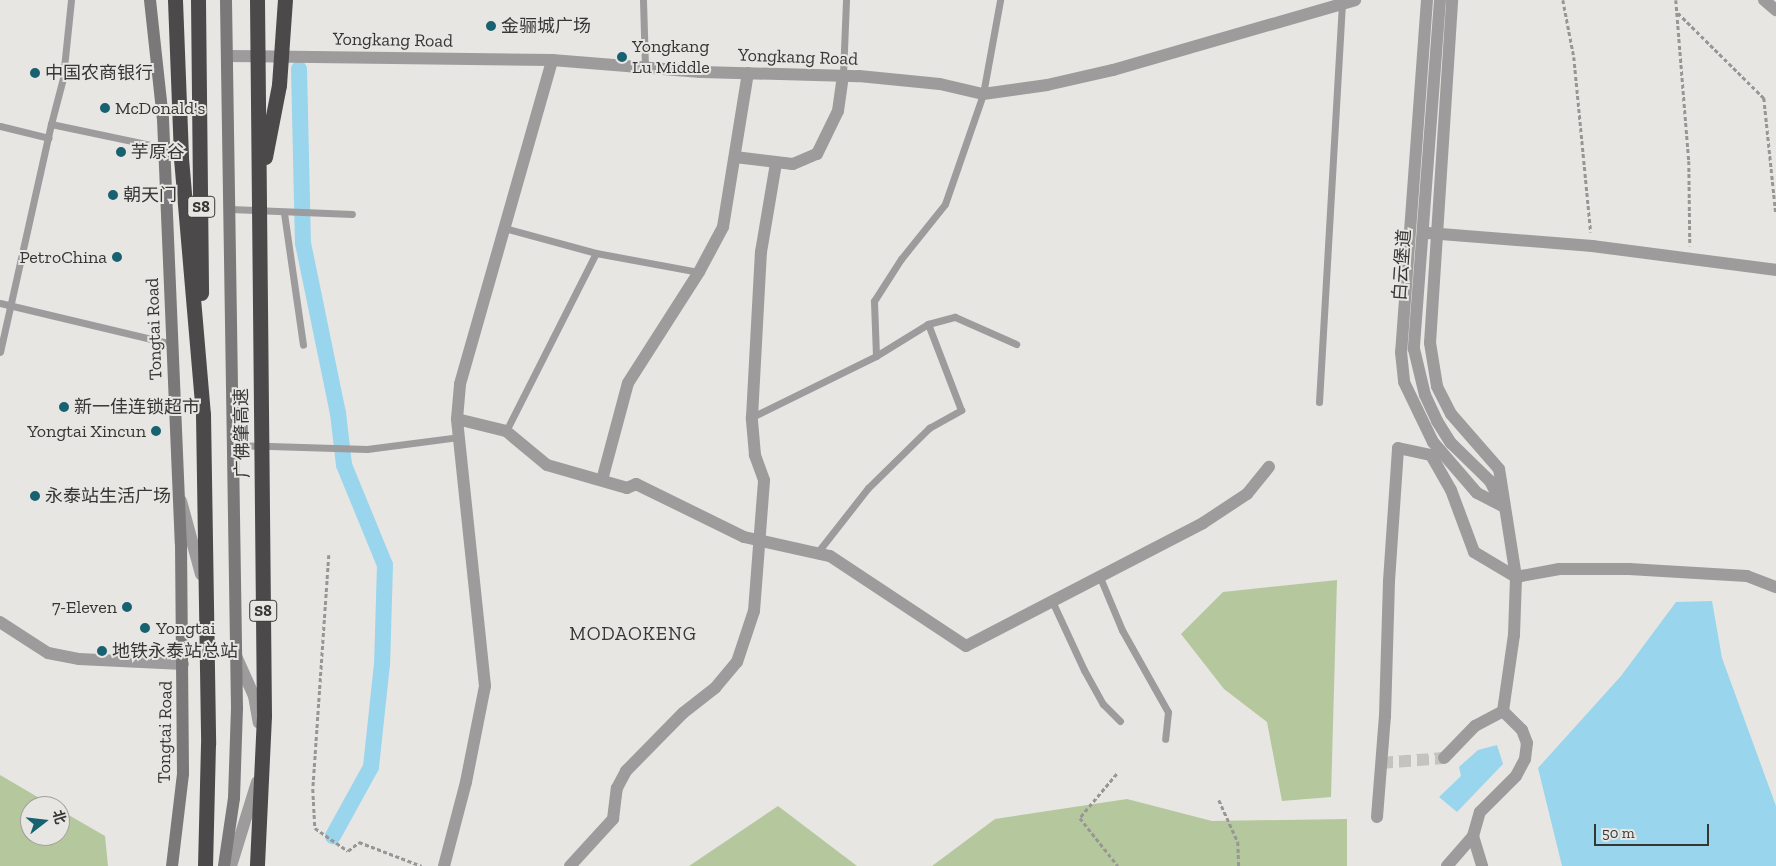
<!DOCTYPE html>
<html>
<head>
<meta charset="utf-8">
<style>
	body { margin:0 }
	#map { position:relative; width:1776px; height:866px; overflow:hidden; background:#e7e6e3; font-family:"Zilla Slab","Noto Sans SC",serif }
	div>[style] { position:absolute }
	.green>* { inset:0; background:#b5c79d }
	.water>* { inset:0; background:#99d5ec }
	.canal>* { height:16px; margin:-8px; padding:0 8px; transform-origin:8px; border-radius:8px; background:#99d5ec }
	.minor-tunnel>* { height:12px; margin-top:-6px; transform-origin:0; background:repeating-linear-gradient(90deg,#c4c3c0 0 12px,transparent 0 18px) }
	.path>* { height:2.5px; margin-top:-1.25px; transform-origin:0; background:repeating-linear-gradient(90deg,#979694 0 4px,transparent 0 6.5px) }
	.service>* { height:7px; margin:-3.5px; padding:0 3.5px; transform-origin:3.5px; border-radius:3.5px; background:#9d9b9c }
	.minor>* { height:12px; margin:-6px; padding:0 6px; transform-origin:6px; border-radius:6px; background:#9d9b9c }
	.tertiary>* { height:12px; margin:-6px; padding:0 6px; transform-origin:6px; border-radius:6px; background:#9d9b9c }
	.secondary>* { height:12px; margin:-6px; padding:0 6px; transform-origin:6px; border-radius:6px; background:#7a7878 }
	.motorway>* { height:15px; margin:-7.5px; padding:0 7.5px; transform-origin:7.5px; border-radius:7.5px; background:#4c494a }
	.minor-bridge>* { height:12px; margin:-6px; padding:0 6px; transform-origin:6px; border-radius:6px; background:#9d9b9c }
	.motorway-bridge>* { height:15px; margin:-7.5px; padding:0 7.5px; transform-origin:7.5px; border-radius:7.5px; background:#4c494a }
	.dots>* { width:14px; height:14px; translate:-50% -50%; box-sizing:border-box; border:2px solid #e7e6e3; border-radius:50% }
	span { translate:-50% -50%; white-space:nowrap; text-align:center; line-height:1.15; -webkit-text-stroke:4px #e7e6e3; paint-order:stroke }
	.shield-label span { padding:1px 4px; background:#e7e6e3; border:1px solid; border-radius:4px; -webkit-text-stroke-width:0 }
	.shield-label { font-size:16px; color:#363634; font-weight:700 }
	.poi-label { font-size:18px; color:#363634 }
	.left { translate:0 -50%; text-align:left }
	.right { translate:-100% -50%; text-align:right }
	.street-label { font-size:18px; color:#363634 }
	.neighbourhood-label { font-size:19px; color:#363634; letter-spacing:1px }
	.north { position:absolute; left:20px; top:796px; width:50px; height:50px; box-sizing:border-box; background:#e7e6e3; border:1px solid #a0a09d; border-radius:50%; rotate:74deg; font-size:14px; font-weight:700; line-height:20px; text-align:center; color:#363634 }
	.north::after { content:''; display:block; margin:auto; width:18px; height:22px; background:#186170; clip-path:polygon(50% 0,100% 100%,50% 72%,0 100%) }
	.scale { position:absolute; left:1594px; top:824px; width:115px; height:22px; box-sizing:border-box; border:2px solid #363634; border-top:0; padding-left:6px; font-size:15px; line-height:18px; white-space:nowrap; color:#363634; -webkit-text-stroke:4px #e7e6e3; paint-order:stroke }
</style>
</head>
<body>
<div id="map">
	<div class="green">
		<div style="clip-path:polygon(1337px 580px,1331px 797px,1282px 801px,1267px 722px,1224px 689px,1181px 634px,1223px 592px)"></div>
		<div style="clip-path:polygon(0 775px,53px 806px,30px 806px,30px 836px,60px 836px,60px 810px,105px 836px,108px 866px,0 866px)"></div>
		<div style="clip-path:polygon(1127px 799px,1212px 821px,1347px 819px,1347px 866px,932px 866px,995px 819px)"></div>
		<div style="clip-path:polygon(778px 806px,857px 866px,689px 866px)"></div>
	</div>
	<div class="water">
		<div style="clip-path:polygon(1712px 601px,1722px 658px,1776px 806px,1776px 866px,1562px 866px,1538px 768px,1621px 676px,1676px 602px)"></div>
		<div style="clip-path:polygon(1497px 745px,1503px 764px,1457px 812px,1439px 797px,1461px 776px,1459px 767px,1478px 750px)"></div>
	</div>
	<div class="canal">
		<div style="left:299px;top:69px;width:174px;rotate:88.7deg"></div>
		<div style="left:303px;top:243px;width:174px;rotate:78.4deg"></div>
		<div style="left:338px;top:413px;width:52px;rotate:83.4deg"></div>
		<div style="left:344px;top:465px;width:108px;rotate:67.7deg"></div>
		<div style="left:385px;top:565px;width:99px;rotate:91.7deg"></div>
		<div style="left:382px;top:664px;width:104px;rotate:96.1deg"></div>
		<div style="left:371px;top:767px;width:79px;rotate:118.8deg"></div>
	</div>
	<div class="minor-tunnel">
		<div style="left:1381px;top:763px;width:63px;rotate:-4.5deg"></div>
	</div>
	<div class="path">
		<div style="left:1563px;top:0;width:58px;rotate:79.1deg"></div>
		<div style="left:1574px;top:57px;width:176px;rotate:84.5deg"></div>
		<div style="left:1676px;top:0;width:162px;rotate:85.4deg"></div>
		<div style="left:1689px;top:161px;width:85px;rotate:89.3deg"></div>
		<div style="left:1678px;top:13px;width:121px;rotate:44.7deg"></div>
		<div style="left:1764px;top:98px;width:117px;rotate:84.1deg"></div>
		<div style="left:329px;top:555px;width:235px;rotate:93.9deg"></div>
		<div style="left:313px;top:789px;width:39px;rotate:87deg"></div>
		<div style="left:315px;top:828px;width:40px;rotate:34.9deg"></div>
		<div style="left:348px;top:851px;width:14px;rotate:-39deg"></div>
		<div style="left:359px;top:842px;width:67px;rotate:20.9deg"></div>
		<div style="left:1117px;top:774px;width:57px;rotate:130.1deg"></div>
		<div style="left:1080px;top:818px;width:61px;rotate:51.6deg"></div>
		<div style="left:1219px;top:800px;width:46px;rotate:65.7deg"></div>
		<div style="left:1238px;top:842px;width:24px;rotate:88deg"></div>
	</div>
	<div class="service">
		<div style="left:71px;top:0;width:78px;rotate:95.9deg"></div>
		<div style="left:63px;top:78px;width:48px;rotate:104.6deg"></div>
		<div style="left:51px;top:124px;width:116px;rotate:11.9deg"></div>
		<div style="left:643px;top:0;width:68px;rotate:88.3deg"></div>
		<div style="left:843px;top:75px;width:75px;rotate:-87.7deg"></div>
		<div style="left:0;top:126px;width:50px;rotate:13.8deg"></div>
		<div style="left:230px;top:209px;width:122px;rotate:2.3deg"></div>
		<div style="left:284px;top:213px;width:133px;rotate:81.8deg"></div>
		<div style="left:504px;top:228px;width:95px;rotate:15.2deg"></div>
		<div style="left:596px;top:253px;width:105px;rotate:10.5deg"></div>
		<div style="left:0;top:303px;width:177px;rotate:13.4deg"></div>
		<div style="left:0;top:352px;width:234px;rotate:-77.4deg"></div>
		<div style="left:876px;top:356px;width:55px;rotate:-92.1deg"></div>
		<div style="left:874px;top:301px;width:50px;rotate:-57.3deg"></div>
		<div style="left:901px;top:259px;width:70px;rotate:-51.3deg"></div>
		<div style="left:945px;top:204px;width:116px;rotate:-70.9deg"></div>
		<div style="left:983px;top:94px;width:96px;rotate:-79.7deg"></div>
		<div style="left:1319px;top:402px;width:400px;rotate:-86.7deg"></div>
		<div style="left:752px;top:417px;width:138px;rotate:-26.2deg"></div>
		<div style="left:876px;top:356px;width:61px;rotate:-31.6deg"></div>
		<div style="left:928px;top:324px;width:28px;rotate:-15deg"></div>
		<div style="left:955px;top:317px;width:67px;rotate:23.9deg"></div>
		<div style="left:506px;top:431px;width:199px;rotate:-63.2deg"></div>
		<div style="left:233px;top:445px;width:134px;rotate:1.7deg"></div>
		<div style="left:367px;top:449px;width:94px;rotate:-7.4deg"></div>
		<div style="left:817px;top:553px;width:83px;rotate:-51.9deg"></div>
		<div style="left:868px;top:488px;width:86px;rotate:-44.5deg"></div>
		<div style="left:929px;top:428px;width:37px;rotate:-29deg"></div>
		<div style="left:961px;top:410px;width:92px;rotate:-111deg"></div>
		<div style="left:1099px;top:575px;width:60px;rotate:67.3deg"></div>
		<div style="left:1122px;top:630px;width:94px;rotate:60.7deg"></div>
		<div style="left:1168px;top:712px;width:27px;rotate:96deg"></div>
		<div style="left:1052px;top:601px;width:76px;rotate:65.1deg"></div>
		<div style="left:1084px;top:670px;width:39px;rotate:61deg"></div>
		<div style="left:1103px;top:704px;width:24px;rotate:45deg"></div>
	</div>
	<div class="minor">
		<div style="left:1427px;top:0;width:353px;rotate:94.2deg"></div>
		<div style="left:1401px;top:352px;width:30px;rotate:84deg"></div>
		<div style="left:1404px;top:382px;width:67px;rotate:64.2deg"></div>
		<div style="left:1433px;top:442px;width:67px;rotate:49.2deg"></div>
		<div style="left:1477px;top:493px;width:29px;rotate:27deg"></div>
		<div style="left:1764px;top:0;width:16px;rotate:40deg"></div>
		<div style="left:227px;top:56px;width:325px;rotate:0.7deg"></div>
		<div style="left:552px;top:60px;width:149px;rotate:4.6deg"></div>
		<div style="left:701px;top:72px;width:158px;rotate:1.5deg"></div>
		<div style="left:859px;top:76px;width:81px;rotate:5.6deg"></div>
		<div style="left:940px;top:84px;width:44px;rotate:13.1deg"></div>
		<div style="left:983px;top:94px;width:65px;rotate:-8deg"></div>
		<div style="left:1047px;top:85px;width:68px;rotate:-12.8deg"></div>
		<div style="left:1113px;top:70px;width:252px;rotate:-16.1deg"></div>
		<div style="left:735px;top:157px;width:58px;rotate:6.9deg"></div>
		<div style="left:793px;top:164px;width:26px;rotate:-23deg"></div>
		<div style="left:817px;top:154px;width:48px;rotate:-64deg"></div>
		<div style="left:838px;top:111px;width:36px;rotate:-82deg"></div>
		<div style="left:1428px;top:233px;width:165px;rotate:4.5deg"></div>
		<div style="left:1592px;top:246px;width:186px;rotate:7.4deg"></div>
		<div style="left:457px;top:419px;width:50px;rotate:13.8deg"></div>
		<div style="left:506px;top:431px;width:53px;rotate:39.7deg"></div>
		<div style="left:547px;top:465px;width:83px;rotate:16deg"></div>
		<div style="left:627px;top:488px;width:10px;rotate:-24deg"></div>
		<div style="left:636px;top:484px;width:120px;rotate:26.1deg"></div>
		<div style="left:744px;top:537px;width:88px;rotate:12.5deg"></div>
		<div style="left:830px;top:556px;width:163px;rotate:33.5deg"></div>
		<div style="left:966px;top:646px;width:267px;rotate:-27.4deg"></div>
		<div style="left:1203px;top:523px;width:53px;rotate:-33.4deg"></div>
		<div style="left:1247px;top:494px;width:35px;rotate:-51deg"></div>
		<div style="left:602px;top:480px;width:100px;rotate:-75deg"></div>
		<div style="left:628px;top:383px;width:132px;rotate:-57.4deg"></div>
		<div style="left:699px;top:272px;width:51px;rotate:-61.9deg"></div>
		<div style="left:723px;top:227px;width:156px;rotate:-80.8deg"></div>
		<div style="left:0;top:622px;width:57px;rotate:32.9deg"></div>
		<div style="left:48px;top:653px;width:32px;rotate:11deg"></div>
		<div style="left:79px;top:659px;width:104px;rotate:2.8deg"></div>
		<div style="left:1444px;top:758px;width:45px;rotate:-45.9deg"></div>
		<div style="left:1475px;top:726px;width:32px;rotate:-28deg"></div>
		<div style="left:1503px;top:711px;width:77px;rotate:-81.8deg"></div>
		<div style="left:1514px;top:635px;width:58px;rotate:-88deg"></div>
		<div style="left:1516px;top:577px;width:109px;rotate:-98.9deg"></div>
		<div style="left:1499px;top:469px;width:73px;rotate:-131.1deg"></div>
		<div style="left:1451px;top:414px;width:31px;rotate:-117deg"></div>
		<div style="left:1437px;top:386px;width:44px;rotate:-99.2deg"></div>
		<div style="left:1430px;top:343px;width:344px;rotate:-86.3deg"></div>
		<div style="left:1377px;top:817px;width:101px;rotate:-85.5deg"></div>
		<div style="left:1385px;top:716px;width:135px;rotate:-88.3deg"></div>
		<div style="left:1389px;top:581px;width:133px;rotate:-86.1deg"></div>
		<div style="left:1398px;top:448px;width:34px;rotate:12deg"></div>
		<div style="left:1431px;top:455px;width:40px;rotate:60.3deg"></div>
		<div style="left:1451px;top:490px;width:66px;rotate:69.6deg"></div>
		<div style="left:1474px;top:552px;width:49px;rotate:30.8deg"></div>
		<div style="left:1516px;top:577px;width:44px;rotate:-10.5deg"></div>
		<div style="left:1559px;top:569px;width:70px"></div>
		<div style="left:1629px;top:569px;width:118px;rotate:3.4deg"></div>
		<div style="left:1747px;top:576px;width:31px;rotate:21deg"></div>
		<div style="left:1473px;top:836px;width:31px;rotate:73deg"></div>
		<div style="left:444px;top:866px;width:87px;rotate:-75.3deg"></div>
		<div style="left:466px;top:782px;width:98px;rotate:-78.8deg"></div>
		<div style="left:485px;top:686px;width:268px;rotate:-96deg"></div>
		<div style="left:457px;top:419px;width:35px;rotate:-85deg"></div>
		<div style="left:460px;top:384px;width:337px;rotate:-74.1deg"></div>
		<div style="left:570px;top:866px;width:64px;rotate:-47.5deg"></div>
		<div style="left:613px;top:819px;width:31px;rotate:-83deg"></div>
		<div style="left:617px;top:788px;width:19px;rotate:-62deg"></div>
		<div style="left:626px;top:771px;width:81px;rotate:-45.5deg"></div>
		<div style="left:683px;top:713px;width:41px;rotate:-38deg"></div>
		<div style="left:715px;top:688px;width:34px;rotate:-50deg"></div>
		<div style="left:737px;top:662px;width:54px;rotate:-71.6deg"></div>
		<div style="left:754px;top:611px;width:131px;rotate:-85.6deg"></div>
		<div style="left:764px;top:480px;width:27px;rotate:-110deg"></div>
		<div style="left:755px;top:455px;width:38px;rotate:-95deg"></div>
		<div style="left:752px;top:417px;width:165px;rotate:-86.9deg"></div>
		<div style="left:761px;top:252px;width:90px;rotate:-80.4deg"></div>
		<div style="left:1447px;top:866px;width:40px;rotate:-49deg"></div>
		<div style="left:1473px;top:836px;width:25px;rotate:-74deg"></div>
		<div style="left:1480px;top:812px;width:51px;rotate:-45deg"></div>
		<div style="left:1516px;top:776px;width:19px;rotate:-62deg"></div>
		<div style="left:1525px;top:759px;width:16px;rotate:-83deg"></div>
		<div style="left:1527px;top:743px;width:14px;rotate:-111deg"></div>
		<div style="left:1522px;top:730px;width:27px;rotate:-135deg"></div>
	</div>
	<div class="tertiary">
		<div style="left:181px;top:501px;width:76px;rotate:74.7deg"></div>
		<div style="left:236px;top:656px;width:44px;rotate:65.8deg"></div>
		<div style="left:254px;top:696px;width:27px;rotate:80deg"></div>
		<div style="left:231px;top:866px;width:88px;rotate:-72.8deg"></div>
	</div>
	<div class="secondary">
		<div style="left:150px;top:0;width:120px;rotate:83.8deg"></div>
		<div style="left:163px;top:119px;width:425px;rotate:87.6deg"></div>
		<div style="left:181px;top:544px;width:230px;rotate:89.5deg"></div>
		<div style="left:183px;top:774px;width:93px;rotate:96.8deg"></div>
		<div style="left:224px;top:866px;width:69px;rotate:-81.6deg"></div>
		<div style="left:234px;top:798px;width:89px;rotate:-88.1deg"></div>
		<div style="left:237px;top:709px;width:709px;rotate:-90.89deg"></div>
	</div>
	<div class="motorway">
		<div style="left:175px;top:0;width:158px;rotate:87.8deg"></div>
		<div style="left:181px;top:158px;width:257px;rotate:85.1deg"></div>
		<div style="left:198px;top:0;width:293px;rotate:89.4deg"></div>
	</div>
	<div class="minor-bridge">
		<div style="left:1440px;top:0;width:350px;rotate:94.3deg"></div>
		<div style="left:1414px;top:349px;width:47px;rotate:76.6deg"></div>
		<div style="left:1425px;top:395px;width:29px;rotate:65deg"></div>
		<div style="left:1437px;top:421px;width:26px;rotate:58deg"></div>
		<div style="left:1451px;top:443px;width:54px;rotate:44.3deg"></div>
		<div style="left:1490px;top:481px;width:28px;rotate:63deg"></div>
	</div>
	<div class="motorway-bridge">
		<div style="left:257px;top:0;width:716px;rotate:89.44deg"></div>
		<div style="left:264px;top:716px;width:150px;rotate:92.7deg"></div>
		<div style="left:265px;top:157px;width:73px;rotate:-79deg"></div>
		<div style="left:279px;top:85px;width:85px;rotate:-86deg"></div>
		<div style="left:203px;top:414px;width:330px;rotate:89.1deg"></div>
		<div style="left:208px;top:744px;width:122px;rotate:91.4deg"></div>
	</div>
	<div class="dots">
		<div style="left:491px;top:26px;background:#186170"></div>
		<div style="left:622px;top:57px;background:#186170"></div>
		<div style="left:35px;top:73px;background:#186170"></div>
		<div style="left:105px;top:108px;background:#186170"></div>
		<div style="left:121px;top:152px;background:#186170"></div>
		<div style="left:113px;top:195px;background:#186170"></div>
		<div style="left:117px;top:257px;background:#186170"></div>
		<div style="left:64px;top:407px;background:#186170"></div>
		<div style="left:156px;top:431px;background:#186170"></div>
		<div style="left:35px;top:496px;background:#186170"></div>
		<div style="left:127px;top:607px;background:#186170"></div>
		<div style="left:145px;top:628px;background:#186170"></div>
		<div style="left:102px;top:651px;background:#186170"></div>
	</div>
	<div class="shield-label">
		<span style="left:201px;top:207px">S8</span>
		<span style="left:263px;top:611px">S8</span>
	</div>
	<div class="poi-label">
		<span class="left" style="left:501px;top:26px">金骊城广场</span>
		<span class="left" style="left:632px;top:57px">Yongkang<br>Lu Middle</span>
		<span class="left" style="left:45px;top:73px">中国农商银行</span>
		<span class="left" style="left:115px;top:108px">McDonald's</span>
		<span class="left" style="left:131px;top:152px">芋原谷</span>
		<span class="left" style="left:123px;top:195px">朝天门</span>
		<span class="right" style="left:107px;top:257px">PetroChina</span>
		<span class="left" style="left:74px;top:407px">新一佳连锁超市</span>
		<span class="right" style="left:146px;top:431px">Yongtai Xincun</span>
		<span class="left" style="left:45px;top:496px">永泰站生活广场</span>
		<span class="right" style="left:117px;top:607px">7-Eleven</span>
		<span class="left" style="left:156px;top:628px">Yongtai</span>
		<span class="left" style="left:112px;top:651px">地铁永泰站总站</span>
	</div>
	<div class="street-label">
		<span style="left:393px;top:40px;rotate:1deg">Yongkang Road</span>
		<span style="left:798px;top:57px;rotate:2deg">Yongkang Road</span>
		<span style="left:1402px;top:265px;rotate:-86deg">白云堡道</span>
		<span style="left:154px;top:329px;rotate:-92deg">Tongtai Road</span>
		<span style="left:242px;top:433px;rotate:-91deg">广佛肇高速</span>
		<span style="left:165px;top:732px;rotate:-89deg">Tongtai Road</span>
	</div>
	<div class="neighbourhood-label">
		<span style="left:633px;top:634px">MODAOKENG</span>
	</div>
	<div class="north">北</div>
	<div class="scale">50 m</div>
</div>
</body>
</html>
